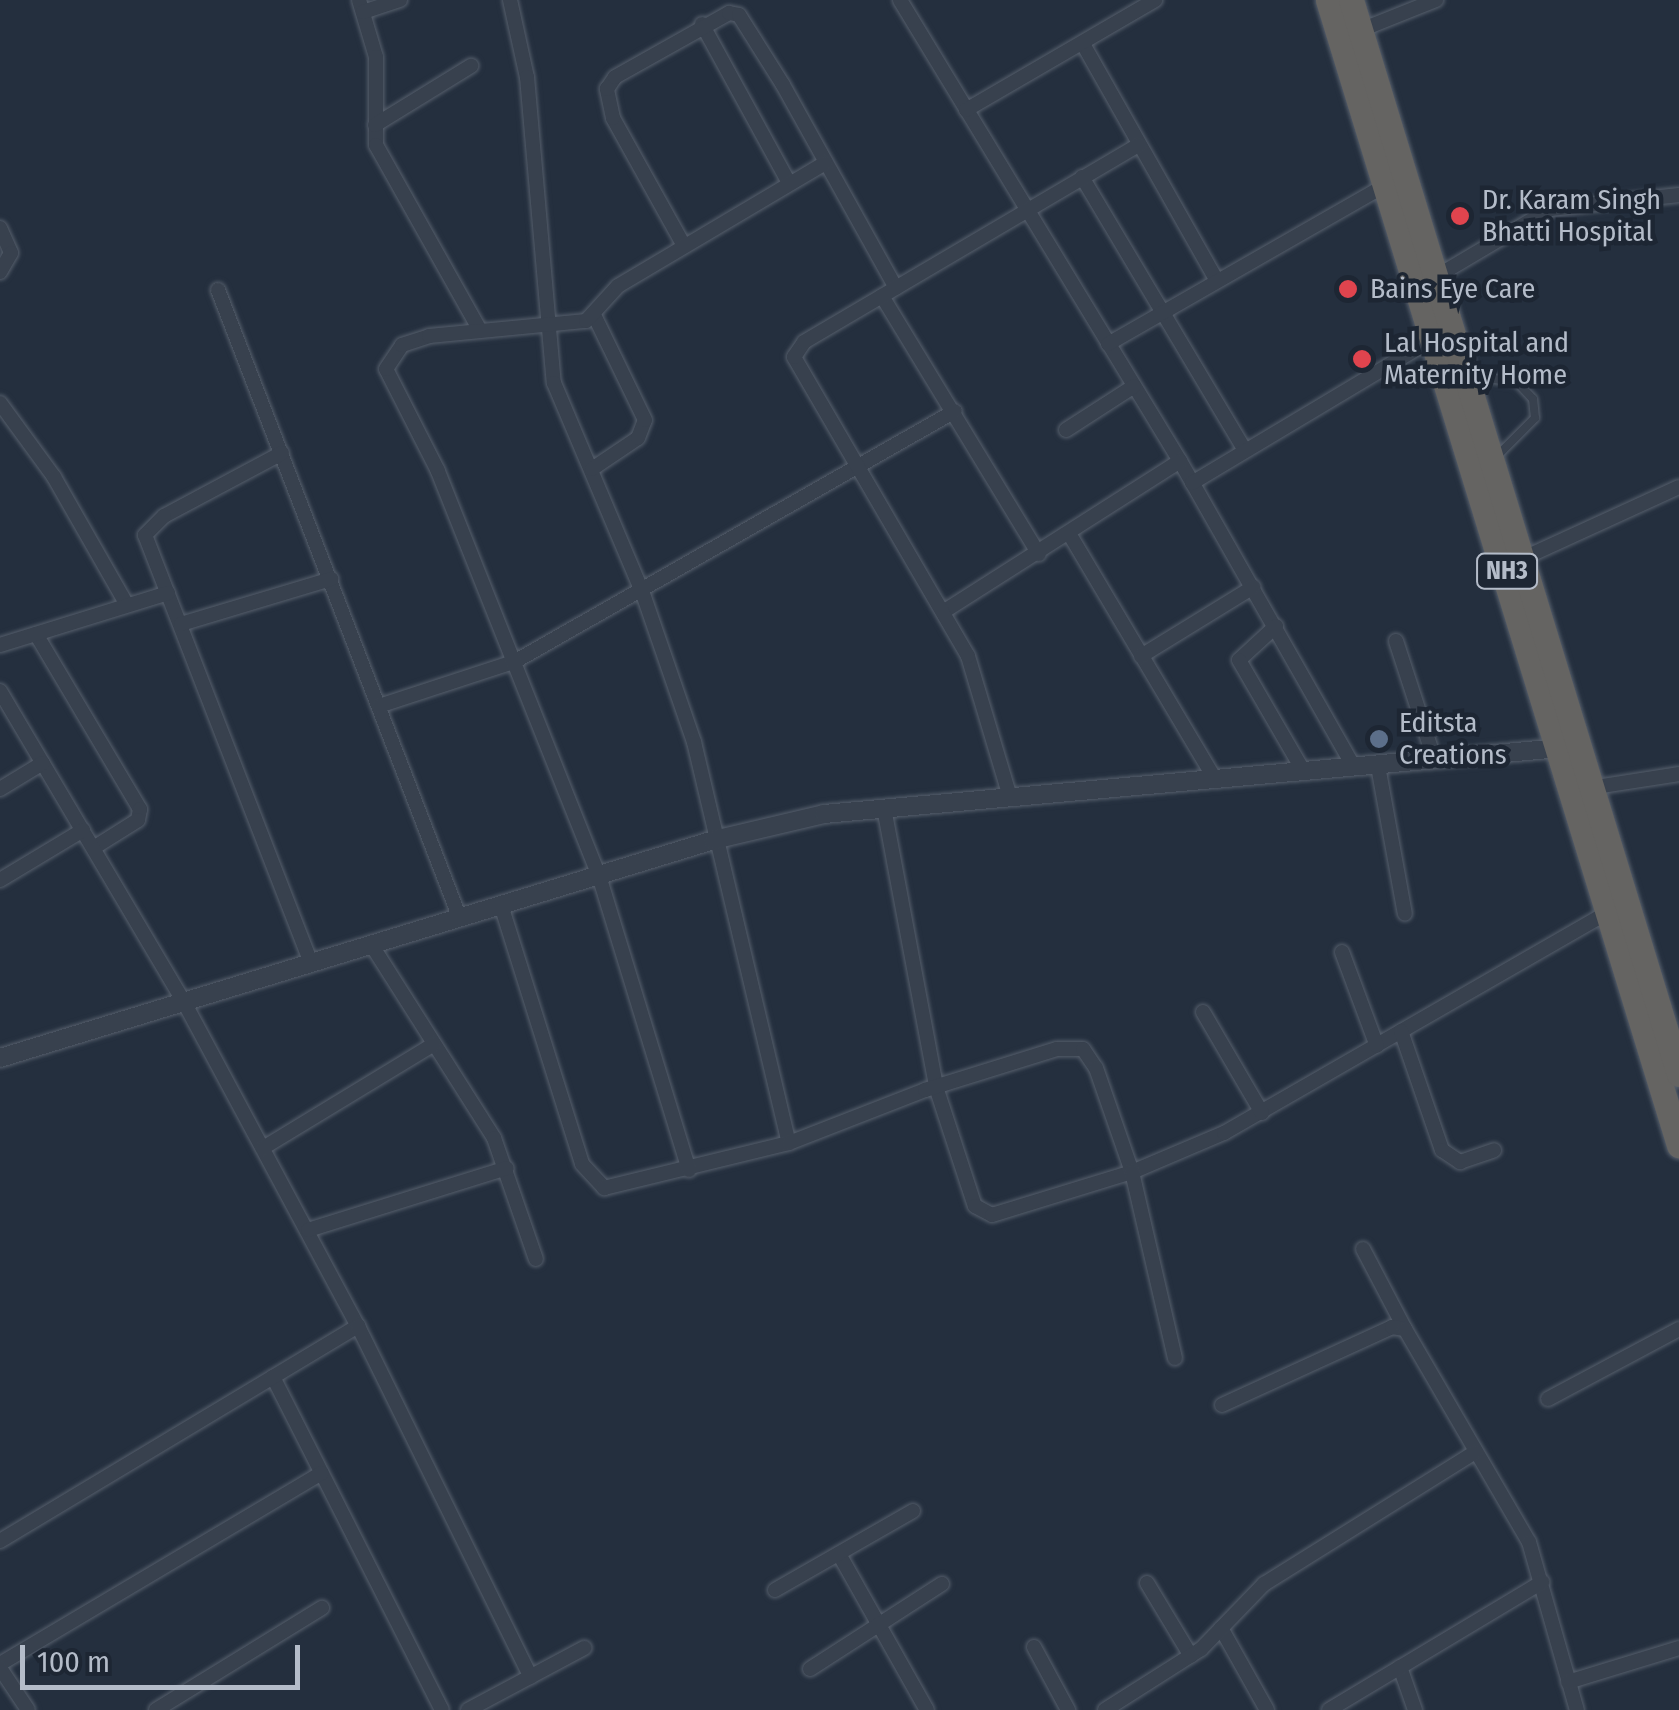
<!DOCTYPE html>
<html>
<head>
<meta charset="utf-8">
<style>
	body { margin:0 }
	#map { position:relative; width:1679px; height:1710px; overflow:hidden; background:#242f3e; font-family:"Fira Sans Condensed",sans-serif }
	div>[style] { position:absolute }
	.roads { filter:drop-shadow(0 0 2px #565f6c) drop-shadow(0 0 2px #565f6c) }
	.service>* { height:8px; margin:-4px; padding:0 4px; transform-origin:4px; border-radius:4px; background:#38414e }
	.minor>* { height:14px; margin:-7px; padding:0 7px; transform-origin:7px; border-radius:7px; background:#38414e }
	.tertiary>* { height:18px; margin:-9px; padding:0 9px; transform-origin:9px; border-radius:9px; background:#38414e }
	.trunk>* { height:25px; margin:-12.5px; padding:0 12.5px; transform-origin:12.5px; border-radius:12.5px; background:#656462 }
	.dots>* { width:28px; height:28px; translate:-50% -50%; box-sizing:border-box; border:5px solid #1d2633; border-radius:50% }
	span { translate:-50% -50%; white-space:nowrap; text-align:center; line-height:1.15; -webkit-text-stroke:9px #1d2633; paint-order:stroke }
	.shield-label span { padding:2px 8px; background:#1d2633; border:2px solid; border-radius:8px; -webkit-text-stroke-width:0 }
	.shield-label { font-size:25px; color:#b4bcc9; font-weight:700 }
	.poi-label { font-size:28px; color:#b4bcc9 }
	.left { translate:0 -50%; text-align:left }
	.scale { position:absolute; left:20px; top:1645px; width:280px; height:45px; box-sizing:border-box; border:5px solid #b4bcc9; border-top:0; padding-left:12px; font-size:30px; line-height:35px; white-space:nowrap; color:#b4bcc9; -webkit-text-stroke:8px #1d2633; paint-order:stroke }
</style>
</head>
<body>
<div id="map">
	<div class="roads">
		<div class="service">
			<div style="left:1472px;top:376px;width:45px;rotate:7.6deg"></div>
			<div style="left:1517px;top:382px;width:23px;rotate:47deg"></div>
			<div style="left:1533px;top:399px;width:19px;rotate:84deg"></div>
			<div style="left:1535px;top:418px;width:57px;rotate:135deg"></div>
		</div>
		<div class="minor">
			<div style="left:359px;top:0;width:59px;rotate:73.4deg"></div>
			<div style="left:376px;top:57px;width:88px;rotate:90deg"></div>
			<div style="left:376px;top:145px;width:209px;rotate:60.7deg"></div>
			<div style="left:510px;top:0;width:79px;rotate:77.6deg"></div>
			<div style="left:527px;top:77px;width:307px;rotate:85deg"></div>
			<div style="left:554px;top:383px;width:226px;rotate:67.1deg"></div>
			<div style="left:642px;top:591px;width:160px;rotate:71deg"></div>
			<div style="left:694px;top:742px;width:412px;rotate:76.7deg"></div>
			<div style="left:900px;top:0;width:539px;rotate:58.73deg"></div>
			<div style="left:1180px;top:461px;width:352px;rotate:60.4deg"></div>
			<div style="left:363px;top:12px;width:39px;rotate:-18deg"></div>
			<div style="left:702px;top:24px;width:181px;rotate:61.3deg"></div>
			<div style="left:1361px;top:30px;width:81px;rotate:-21.8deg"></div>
			<div style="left:1083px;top:44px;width:272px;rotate:60.5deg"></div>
			<div style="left:966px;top:110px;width:219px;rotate:-30.2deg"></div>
			<div style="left:375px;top:125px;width:113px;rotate:-31.6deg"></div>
			<div style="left:1082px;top:177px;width:318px;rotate:59.2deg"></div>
			<div style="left:0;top:228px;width:27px;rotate:66deg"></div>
			<div style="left:11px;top:253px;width:22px;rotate:120deg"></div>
			<div style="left:683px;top:244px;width:144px;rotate:-119.1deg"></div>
			<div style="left:613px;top:118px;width:30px;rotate:-102deg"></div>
			<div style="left:607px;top:89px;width:14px;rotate:-56deg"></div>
			<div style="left:615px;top:77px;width:131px;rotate:-29.3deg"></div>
			<div style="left:729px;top:13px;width:10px;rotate:11deg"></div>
			<div style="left:739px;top:15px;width:83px;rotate:57.8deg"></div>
			<div style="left:783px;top:85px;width:232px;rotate:60.9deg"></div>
			<div style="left:1439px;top:275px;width:129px;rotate:-30.7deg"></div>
			<div style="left:1550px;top:209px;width:130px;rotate:-6.2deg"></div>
			<div style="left:218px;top:290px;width:671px;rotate:68.94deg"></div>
			<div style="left:882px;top:296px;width:302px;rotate:58.7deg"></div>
			<div style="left:1108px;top:344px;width:320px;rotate:-29.8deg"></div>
			<div style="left:0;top:403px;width:92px;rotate:53.9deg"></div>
			<div style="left:54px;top:477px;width:147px;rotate:60.3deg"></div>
			<div style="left:1066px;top:430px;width:81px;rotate:-32.9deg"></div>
			<div style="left:282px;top:453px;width:134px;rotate:151.9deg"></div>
			<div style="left:164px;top:516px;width:27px;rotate:135deg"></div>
			<div style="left:145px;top:535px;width:459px;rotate:68.8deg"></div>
			<div style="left:592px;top:469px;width:55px;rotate:-34deg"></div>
			<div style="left:638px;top:438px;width:19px;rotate:-69deg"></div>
			<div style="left:645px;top:420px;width:117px;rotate:-115.9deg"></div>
			<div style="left:1192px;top:483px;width:281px;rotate:-30.9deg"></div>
			<div style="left:1070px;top:535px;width:284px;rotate:59.3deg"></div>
			<div style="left:1526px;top:557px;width:168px;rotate:-24.6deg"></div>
			<div style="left:943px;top:612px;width:281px;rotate:-32.5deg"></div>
			<div style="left:181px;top:624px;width:157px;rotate:-16.7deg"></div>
			<div style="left:1276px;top:626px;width:50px;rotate:137.4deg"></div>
			<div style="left:1239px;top:660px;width:129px;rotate:59.9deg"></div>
			<div style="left:36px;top:634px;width:204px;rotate:59.3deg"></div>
			<div style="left:140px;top:809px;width:11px;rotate:100deg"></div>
			<div style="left:138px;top:820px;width:51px;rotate:147.9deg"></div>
			<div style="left:1396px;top:641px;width:126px;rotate:72deg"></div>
			<div style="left:0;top:645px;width:176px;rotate:-17.2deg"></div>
			<div style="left:1141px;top:656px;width:132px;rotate:-31.6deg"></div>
			<div style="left:0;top:691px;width:361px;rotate:59.4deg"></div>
			<div style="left:184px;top:1002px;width:368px;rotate:61.8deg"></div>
			<div style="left:379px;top:706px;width:142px;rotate:-18.1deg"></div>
			<div style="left:514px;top:662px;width:507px;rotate:-29.65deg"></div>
			<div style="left:1378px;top:766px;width:150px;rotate:79.7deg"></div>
			<div style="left:1589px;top:788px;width:91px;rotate:-8.8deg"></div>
			<div style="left:0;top:789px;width:50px;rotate:-31.2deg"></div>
			<div style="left:1010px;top:797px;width:147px;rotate:-106.6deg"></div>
			<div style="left:968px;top:656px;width:346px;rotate:-120.2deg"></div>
			<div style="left:794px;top:357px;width:18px;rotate:-56deg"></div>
			<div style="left:804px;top:342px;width:389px;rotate:-30.5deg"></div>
			<div style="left:884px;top:808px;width:284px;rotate:79.4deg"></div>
			<div style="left:936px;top:1087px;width:125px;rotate:71.9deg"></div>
			<div style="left:975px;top:1206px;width:19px;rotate:28deg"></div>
			<div style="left:992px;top:1215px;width:146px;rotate:-17.1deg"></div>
			<div style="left:1132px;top:1172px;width:100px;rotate:-23deg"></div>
			<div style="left:1224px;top:1133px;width:444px;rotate:-29.9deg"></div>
			<div style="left:0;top:880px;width:97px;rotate:-31.1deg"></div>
			<div style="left:501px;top:905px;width:271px;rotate:72.6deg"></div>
			<div style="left:582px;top:1164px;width:33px;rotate:47deg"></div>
			<div style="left:604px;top:1188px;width:190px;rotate:-13.7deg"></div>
			<div style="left:789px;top:1143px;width:146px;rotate:-21.3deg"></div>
			<div style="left:925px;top:1090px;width:138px;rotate:-17.3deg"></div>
			<div style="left:1057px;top:1049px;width:26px"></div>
			<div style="left:1083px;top:1049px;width:23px;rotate:56deg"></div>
			<div style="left:1096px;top:1068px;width:110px;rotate:70.9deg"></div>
			<div style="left:1132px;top:1172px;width:191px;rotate:77deg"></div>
			<div style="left:371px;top:944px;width:230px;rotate:57.6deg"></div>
			<div style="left:494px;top:1138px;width:128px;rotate:70.9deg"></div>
			<div style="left:1342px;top:952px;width:100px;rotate:69.6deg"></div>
			<div style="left:1203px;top:1012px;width:117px;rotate:59.7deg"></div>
			<div style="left:1401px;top:1031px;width:126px;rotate:71deg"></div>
			<div style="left:1442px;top:1150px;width:22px;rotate:34deg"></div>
			<div style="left:1460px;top:1162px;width:36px;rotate:-19deg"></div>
			<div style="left:263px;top:1148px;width:200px;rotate:-31.3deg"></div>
			<div style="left:689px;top:1170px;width:307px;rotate:-107deg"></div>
			<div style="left:599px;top:876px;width:436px;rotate:-111.7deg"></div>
			<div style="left:438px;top:471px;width:114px;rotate:-117deg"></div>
			<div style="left:386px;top:369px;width:29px;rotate:-56deg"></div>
			<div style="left:402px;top:345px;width:28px;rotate:-18deg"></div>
			<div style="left:429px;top:336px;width:158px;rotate:-5.5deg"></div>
			<div style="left:586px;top:321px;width:47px;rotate:-47.6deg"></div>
			<div style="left:618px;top:286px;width:241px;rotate:-30.7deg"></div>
			<div style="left:308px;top:1230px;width:208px;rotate:-17.3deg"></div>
			<div style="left:1363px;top:1249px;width:90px;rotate:62.3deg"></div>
			<div style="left:273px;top:1377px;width:373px;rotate:63.1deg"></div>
			<div style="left:1548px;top:1399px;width:149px;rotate:-28.1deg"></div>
			<div style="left:1222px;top:1405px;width:187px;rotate:-24.6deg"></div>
			<div style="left:1392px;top:1327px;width:13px;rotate:9deg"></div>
			<div style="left:1405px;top:1329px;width:246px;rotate:59.8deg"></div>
			<div style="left:1529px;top:1542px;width:175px;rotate:74.1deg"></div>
			<div style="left:0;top:1541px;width:418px;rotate:-31deg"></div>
			<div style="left:358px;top:1326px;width:391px;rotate:63.8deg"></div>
			<div style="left:839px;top:1554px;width:179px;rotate:60.6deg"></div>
			<div style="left:1147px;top:1583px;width:85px;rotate:58.9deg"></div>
			<div style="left:775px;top:1590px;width:159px;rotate:-29.8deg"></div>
			<div style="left:1221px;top:1628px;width:94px;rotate:60.7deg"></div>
			<div style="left:1034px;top:1647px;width:72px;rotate:61.6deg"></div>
			<div style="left:0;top:1664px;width:374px;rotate:-30.7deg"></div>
			<div style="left:1400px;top:1667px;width:46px;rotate:70.8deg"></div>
			<div style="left:0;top:1668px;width:50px;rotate:56.3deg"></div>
			<div style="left:810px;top:1669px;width:157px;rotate:-32.8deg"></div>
			<div style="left:1568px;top:1682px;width:116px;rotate:-17deg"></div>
			<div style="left:156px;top:1710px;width:195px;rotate:-31.6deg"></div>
			<div style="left:468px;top:1710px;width:132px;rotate:-28.1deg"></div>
			<div style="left:1105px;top:1710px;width:114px;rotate:-32.4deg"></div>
			<div style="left:1201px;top:1649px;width:91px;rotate:-45.9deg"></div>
			<div style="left:1264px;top:1584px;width:249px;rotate:-32deg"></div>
			<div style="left:1329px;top:1710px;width:249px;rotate:-31deg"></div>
		</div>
		<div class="tertiary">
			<div style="left:0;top:1058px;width:747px;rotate:-16.98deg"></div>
			<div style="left:714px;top:840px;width:113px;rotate:-13.3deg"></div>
			<div style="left:824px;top:814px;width:740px;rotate:-5.12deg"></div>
		</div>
		<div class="trunk">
			<div style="left:1328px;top:0;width:1198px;rotate:72.96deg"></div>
			<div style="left:1351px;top:0;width:1123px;rotate:73.02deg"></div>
		</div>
	</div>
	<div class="dots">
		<div style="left:1460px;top:216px;background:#e0444e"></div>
		<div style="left:1348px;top:289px;background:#e0444e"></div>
		<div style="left:1362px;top:359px;background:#e0444e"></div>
		<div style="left:1379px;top:739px;background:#5c6f8a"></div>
	</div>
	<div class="shield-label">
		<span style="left:1507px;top:571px">NH3</span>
	</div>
	<div class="poi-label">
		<span class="left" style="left:1482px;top:216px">Dr. Karam Singh<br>Bhatti Hospital</span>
		<span class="left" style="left:1370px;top:289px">Bains Eye Care</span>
		<span class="left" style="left:1384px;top:359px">Lal Hospital and<br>Maternity Home</span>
		<span class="left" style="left:1399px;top:739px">Editsta<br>Creations</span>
	</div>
	<div class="scale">100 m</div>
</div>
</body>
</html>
